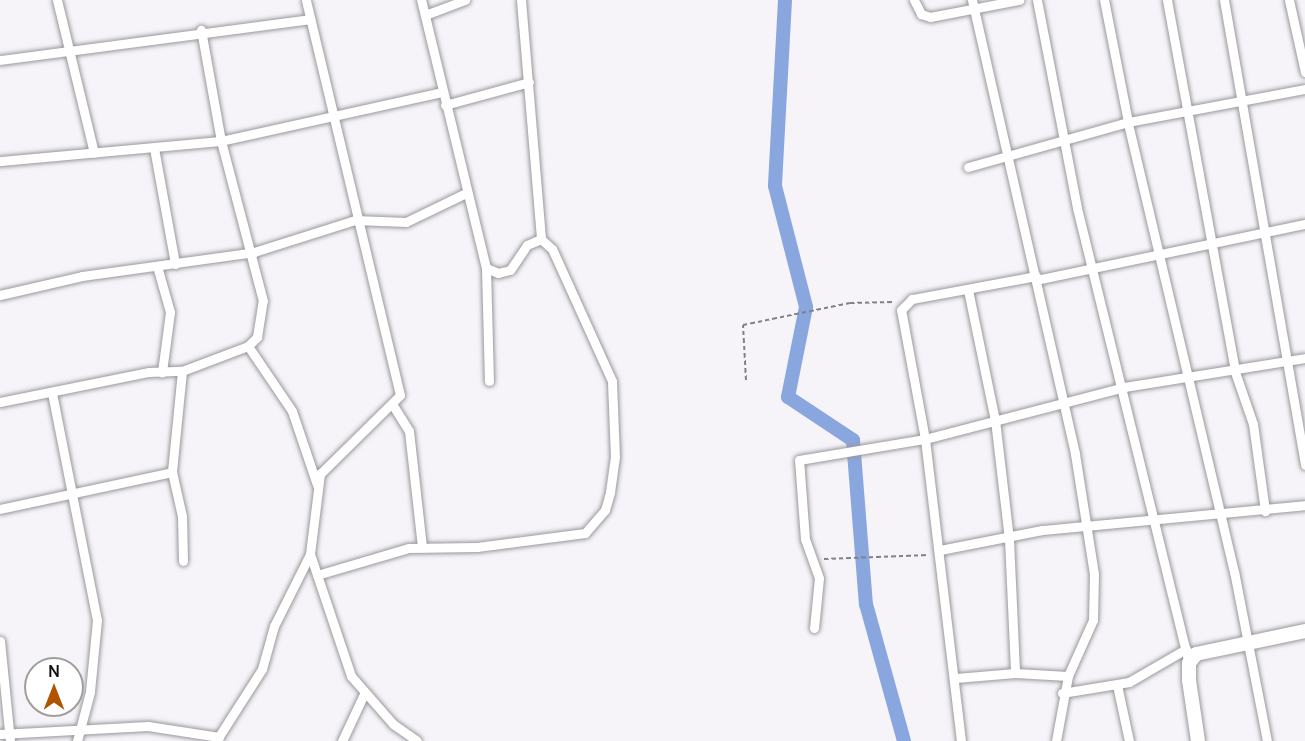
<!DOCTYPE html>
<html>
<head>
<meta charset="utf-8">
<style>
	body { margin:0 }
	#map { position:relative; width:1305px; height:741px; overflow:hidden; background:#f6f4f9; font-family:Manrope,sans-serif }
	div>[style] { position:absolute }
	.canal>* { height:14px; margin:-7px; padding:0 7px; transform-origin:7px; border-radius:7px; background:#89a7de }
	.path>* { height:2px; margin-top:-1px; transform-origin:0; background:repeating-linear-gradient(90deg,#818083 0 4.5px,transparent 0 7.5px) }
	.roads { filter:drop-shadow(0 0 2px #9a989c) drop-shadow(0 0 2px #9a989c) }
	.street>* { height:9px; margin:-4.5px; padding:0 4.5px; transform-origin:4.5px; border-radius:4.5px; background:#fff }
	.secondary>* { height:14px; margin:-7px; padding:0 7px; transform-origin:7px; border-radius:7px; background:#fff }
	span { translate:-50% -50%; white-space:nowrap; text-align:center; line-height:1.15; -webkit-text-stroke:6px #fff; paint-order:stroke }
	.north { position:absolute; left:24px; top:657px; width:60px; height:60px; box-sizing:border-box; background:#fff; border:2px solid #9f9e9f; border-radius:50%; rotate:0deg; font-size:16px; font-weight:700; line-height:24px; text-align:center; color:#0e0d0f }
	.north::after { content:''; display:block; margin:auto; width:21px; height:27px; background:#b15300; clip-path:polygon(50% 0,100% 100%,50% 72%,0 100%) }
</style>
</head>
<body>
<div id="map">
	<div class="canal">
		<div style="left:785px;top:0;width:186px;rotate:93.1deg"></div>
		<div style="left:775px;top:186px;width:125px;rotate:75.6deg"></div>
		<div style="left:806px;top:307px;width:92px;rotate:101.3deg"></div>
		<div style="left:788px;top:397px;width:78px;rotate:33.5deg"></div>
		<div style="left:853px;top:440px;width:165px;rotate:85.5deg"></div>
		<div style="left:866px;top:604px;width:142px;rotate:74.5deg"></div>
	</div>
	<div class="path">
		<div style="left:746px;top:380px;width:55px;rotate:-93.1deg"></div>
		<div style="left:743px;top:325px;width:109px;rotate:-11.6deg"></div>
		<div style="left:850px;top:303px;width:44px;rotate:-1.3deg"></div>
		<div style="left:824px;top:559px;width:105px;rotate:-2.2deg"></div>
	</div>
	<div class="roads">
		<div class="street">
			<div style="left:57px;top:0;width:157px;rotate:76.4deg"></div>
			<div style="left:521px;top:0;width:240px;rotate:85.2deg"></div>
			<div style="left:914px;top:0;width:16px;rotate:63deg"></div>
			<div style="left:921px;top:14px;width:9px;rotate:18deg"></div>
			<div style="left:930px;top:17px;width:91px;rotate:-10.8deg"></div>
			<div style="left:972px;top:0;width:466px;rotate:77.2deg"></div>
			<div style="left:1075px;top:454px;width:121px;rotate:81deg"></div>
			<div style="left:1094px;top:574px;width:46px;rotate:91.2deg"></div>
			<div style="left:1093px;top:620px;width:61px;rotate:114.1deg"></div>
			<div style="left:1068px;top:676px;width:66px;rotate:100.5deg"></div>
			<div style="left:1037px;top:0;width:212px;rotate:79.1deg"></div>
			<div style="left:1077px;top:208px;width:469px;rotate:76.2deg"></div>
			<div style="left:1167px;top:0;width:378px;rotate:79.6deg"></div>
			<div style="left:1235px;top:372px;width:55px;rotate:70.9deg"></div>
			<div style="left:1253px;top:424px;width:88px;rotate:82.1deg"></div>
			<div style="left:1224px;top:0;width:472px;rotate:80.1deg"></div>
			<div style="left:1289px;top:0;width:74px;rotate:77.5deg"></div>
			<div style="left:425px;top:15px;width:43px;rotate:-20.6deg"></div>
			<div style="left:0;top:60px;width:313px;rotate:-7.5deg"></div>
			<div style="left:445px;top:105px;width:87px;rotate:-15.3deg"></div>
			<div style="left:154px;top:148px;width:118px;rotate:79.7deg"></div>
			<div style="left:0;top:161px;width:222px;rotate:-5.2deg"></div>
			<div style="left:221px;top:141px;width:226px;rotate:-12.5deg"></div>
			<div style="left:968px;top:167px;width:166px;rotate:-15.7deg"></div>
			<div style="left:1128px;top:122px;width:124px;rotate:-101.1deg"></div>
			<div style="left:157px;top:266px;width:48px;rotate:74.2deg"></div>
			<div style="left:170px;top:312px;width:61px;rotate:97.6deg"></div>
			<div style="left:486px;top:268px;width:113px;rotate:88.5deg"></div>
			<div style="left:1036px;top:280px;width:275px;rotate:-11.8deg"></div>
			<div style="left:968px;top:290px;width:133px;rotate:78.3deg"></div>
			<div style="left:995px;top:420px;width:120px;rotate:83.3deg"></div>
			<div style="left:1009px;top:539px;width:134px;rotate:87.4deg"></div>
			<div style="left:1015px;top:673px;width:53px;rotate:3.2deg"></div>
			<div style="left:0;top:295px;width:84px;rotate:-13deg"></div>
			<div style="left:82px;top:276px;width:174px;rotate:-7.9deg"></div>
			<div style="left:254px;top:252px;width:106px;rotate:-17.6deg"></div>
			<div style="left:355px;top:220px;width:51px;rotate:2.2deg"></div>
			<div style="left:406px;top:222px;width:64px;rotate:-25.8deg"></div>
			<div style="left:248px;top:346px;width:78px;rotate:55.9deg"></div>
			<div style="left:292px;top:411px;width:78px;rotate:71.3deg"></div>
			<div style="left:182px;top:371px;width:101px;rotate:95.7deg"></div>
			<div style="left:172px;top:472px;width:45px;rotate:77.2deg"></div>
			<div style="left:182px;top:516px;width:45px;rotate:88.7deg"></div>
			<div style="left:52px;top:393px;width:231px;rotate:78.8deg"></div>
			<div style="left:97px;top:620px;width:72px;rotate:95.6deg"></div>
			<div style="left:90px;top:692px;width:51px;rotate:104.9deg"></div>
			<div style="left:0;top:402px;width:152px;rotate:-11.4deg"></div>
			<div style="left:149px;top:372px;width:33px;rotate:-2deg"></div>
			<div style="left:182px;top:371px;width:71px;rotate:-20.7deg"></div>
			<div style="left:248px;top:346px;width:13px;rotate:-45deg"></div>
			<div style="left:257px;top:337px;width:36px;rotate:-81deg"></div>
			<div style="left:263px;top:301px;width:165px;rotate:-104.7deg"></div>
			<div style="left:221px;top:141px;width:113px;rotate:-100.2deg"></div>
			<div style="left:394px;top:407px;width:28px;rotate:58deg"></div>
			<div style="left:409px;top:431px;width:117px;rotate:83.6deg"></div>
			<div style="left:0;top:509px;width:176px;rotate:-12.1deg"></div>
			<div style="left:940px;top:550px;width:104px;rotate:-11.1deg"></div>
			<div style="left:1042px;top:530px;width:264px;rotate:-5.4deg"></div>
			<div style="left:310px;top:554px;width:129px;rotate:71.4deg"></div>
			<div style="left:351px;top:676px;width:64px;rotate:48.8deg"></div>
			<div style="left:393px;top:724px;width:29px;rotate:35deg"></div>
			<div style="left:317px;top:575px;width:96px;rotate:-16.4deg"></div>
			<div style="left:409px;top:548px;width:68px;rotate:-0.8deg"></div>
			<div style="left:477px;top:547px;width:109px;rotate:-7.4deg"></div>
			<div style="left:585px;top:533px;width:30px;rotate:-49deg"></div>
			<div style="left:605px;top:510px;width:19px;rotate:-74deg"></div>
			<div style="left:610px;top:492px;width:35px;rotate:-82deg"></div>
			<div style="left:615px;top:457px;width:76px;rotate:-92.3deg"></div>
			<div style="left:612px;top:381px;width:145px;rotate:-114.4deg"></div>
			<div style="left:552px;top:249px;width:15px;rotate:-138deg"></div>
			<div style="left:541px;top:239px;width:15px;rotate:157deg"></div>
			<div style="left:527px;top:245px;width:30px;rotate:124deg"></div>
			<div style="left:510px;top:270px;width:12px;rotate:166deg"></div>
			<div style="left:498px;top:273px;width:13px;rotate:-157deg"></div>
			<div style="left:486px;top:268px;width:276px;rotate:-103.6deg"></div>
			<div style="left:814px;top:628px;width:50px;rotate:-84.3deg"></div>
			<div style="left:819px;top:578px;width:41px;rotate:-109.7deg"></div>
			<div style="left:805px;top:539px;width:79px;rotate:-94.3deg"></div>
			<div style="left:799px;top:460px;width:128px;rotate:-9.5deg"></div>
			<div style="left:925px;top:439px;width:206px;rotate:-14.6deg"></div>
			<div style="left:1124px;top:387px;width:183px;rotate:-9.1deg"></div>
			<div style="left:0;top:641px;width:100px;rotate:84.3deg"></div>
			<div style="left:956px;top:678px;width:59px;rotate:-4.8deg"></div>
			<div style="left:1117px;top:685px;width:57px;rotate:77.9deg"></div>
			<div style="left:1062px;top:693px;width:68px;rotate:-9.3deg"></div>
			<div style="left:1129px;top:682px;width:66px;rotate:-30.1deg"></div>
			<div style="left:0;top:734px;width:148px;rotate:-3.1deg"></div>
			<div style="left:148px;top:726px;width:72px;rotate:8.8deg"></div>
			<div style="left:216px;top:741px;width:85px;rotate:-57.4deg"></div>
			<div style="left:262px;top:669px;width:45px;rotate:-74.4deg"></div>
			<div style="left:274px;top:626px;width:80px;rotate:-63.4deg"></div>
			<div style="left:310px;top:554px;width:81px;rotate:-82.9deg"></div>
			<div style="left:320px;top:474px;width:112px;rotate:-44.6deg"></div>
			<div style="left:400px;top:395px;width:406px;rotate:-103.4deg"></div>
			<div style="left:342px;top:741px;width:52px;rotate:-64.9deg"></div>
			<div style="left:961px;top:741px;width:304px;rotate:-96.8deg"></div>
			<div style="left:925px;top:439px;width:131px;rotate:-100.5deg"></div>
			<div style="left:901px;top:310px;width:16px;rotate:-45deg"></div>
			<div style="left:912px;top:299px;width:126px;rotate:-10.5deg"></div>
			<div style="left:1267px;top:741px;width:172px;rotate:-101deg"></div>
			<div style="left:1234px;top:572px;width:462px;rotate:-103.3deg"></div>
			<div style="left:1128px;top:122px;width:180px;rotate:-10.6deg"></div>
		</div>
		<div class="secondary">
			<div style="left:1198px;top:741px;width:62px;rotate:-98.4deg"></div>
			<div style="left:1189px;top:680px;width:17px;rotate:-90deg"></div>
			<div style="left:1189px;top:663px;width:11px;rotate:-52deg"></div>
			<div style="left:1196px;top:654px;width:111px;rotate:-11.9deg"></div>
		</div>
	</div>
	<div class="north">N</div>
</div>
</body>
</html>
